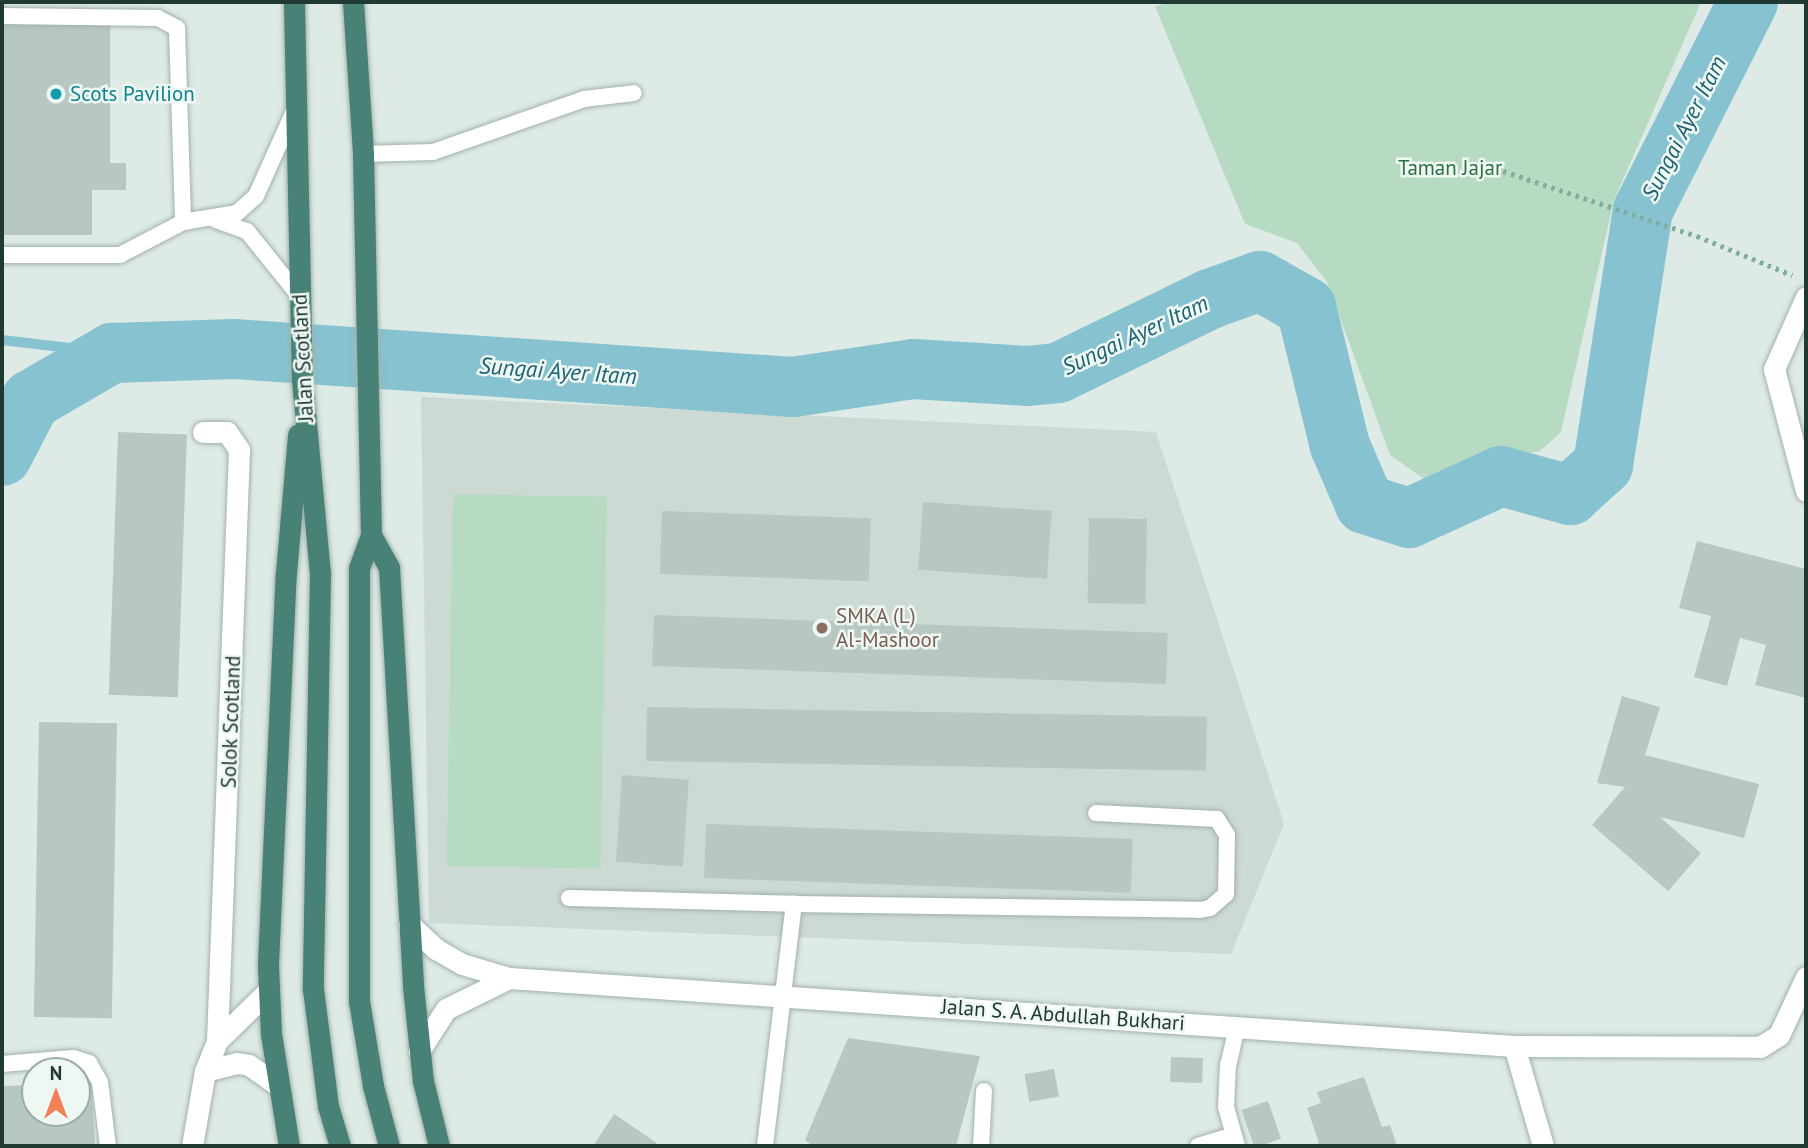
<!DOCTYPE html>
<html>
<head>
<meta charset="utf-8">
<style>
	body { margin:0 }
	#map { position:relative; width:1808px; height:1148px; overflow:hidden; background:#deeae5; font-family:"PT Sans",sans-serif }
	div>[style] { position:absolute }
	.built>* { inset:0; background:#cddad4 }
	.green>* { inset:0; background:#b7dbc2; transform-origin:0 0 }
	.stream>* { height:10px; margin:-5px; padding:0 5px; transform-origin:5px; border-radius:5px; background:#86c2cf }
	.river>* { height:60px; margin:-30px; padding:0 30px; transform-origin:30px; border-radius:30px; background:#86c2cf }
	.building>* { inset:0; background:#b7c7c1; transform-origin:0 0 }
	.path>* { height:4.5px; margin-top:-2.25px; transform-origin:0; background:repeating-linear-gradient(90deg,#7fada0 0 3.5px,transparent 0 8.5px) }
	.roads { filter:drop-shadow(0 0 2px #a1b1ac) drop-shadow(0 0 2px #a1b1ac) }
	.service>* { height:16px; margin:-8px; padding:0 8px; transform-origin:8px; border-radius:8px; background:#fff }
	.minor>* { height:21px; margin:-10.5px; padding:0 10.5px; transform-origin:10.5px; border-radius:10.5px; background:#fff }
	.trunk>* { height:21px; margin:-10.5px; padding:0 10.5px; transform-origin:10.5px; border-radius:10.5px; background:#488276 }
	.dots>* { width:19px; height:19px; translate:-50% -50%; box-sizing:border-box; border:4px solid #eff7f3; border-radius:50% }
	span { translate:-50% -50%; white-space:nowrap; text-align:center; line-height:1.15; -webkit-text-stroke:5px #eff7f3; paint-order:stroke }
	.culture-label { font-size:21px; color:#0d838f }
	.left { translate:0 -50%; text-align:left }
	.park-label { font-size:21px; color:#2b7047 }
	.street-label { font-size:21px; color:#203933 }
	.education-label { font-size:21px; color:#785e54 }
	.water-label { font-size:23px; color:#1b6374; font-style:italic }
	.frame { position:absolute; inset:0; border:4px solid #203933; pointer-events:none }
	.north { position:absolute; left:21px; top:1057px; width:70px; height:70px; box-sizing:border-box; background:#eff7f3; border:2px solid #9caba6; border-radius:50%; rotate:0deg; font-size:19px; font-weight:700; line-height:28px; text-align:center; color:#203933 }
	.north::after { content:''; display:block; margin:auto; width:24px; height:32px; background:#f18056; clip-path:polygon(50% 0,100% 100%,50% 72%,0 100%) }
</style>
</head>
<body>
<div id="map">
	<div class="built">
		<div style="clip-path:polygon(421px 397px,1156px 432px,1284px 824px,1231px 954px,429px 923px)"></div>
	</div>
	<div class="green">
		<div style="clip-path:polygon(1174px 2px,1701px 2px,1614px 200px,1561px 432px,1540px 451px,1473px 463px,1424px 479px,1390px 455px,1327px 282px,1297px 243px,1245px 224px,1155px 6px)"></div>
		<div style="left:453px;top:494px;width:154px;height:372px;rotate:1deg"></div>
	</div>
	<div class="stream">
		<div style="left:2px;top:340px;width:111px;rotate:6.7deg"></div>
	</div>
	<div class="river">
		<div style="left:2px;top:456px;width:63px;rotate:-62.6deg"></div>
		<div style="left:31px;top:400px;width:94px;rotate:-30.1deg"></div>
		<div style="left:112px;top:353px;width:122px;rotate:-1.9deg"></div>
		<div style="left:234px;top:349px;width:560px;rotate:3.89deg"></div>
		<div style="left:793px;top:387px;width:121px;rotate:-8.5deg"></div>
		<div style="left:913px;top:369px;width:113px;rotate:3.5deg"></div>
		<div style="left:1026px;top:376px;width:32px;rotate:-5deg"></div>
		<div style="left:1058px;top:373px;width:169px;rotate:-26deg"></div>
		<div style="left:1210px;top:299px;width:53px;rotate:-19.8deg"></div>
		<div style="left:1260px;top:281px;width:53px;rotate:29.5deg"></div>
		<div style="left:1306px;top:307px;width:143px;rotate:76.3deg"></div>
		<div style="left:1340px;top:446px;width:63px;rotate:66.7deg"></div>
		<div style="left:1365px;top:504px;width:46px;rotate:17.7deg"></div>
		<div style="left:1409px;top:518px;width:101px;rotate:-24.5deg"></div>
		<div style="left:1501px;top:476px;width:72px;rotate:15.4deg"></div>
		<div style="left:1570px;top:495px;width:45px;rotate:-42.3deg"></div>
		<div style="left:1603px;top:465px;width:258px;rotate:-81.1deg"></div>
		<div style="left:1643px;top:210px;width:233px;rotate:-63.2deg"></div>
	</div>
	<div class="building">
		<div style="clip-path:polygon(2px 24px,110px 24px,110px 163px,126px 163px,126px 190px,92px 190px,92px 235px,2px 235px)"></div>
		<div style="left:118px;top:432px;width:69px;height:263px;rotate:2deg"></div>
		<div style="left:923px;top:502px;width:129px;height:68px;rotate:4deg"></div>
		<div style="left:662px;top:511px;width:209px;height:63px;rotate:2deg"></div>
		<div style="left:1089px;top:518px;width:58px;height:85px;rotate:1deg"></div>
		<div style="clip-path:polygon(1697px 541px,1806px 569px,1806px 698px,1755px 685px,1766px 645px,1740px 638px,1727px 686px,1694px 677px,1711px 616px,1679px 608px)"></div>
		<div style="left:654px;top:615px;width:514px;height:51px;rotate:2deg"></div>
		<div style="clip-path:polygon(1622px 696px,1660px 707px,1645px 755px,1759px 784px,1744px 838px,1660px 817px,1701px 853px,1668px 891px,1592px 825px,1625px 787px,1597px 783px)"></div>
		<div style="left:647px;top:707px;width:560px;height:54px;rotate:1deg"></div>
		<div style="left:39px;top:722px;width:78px;height:295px;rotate:1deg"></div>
		<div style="left:622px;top:775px;width:67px;height:87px;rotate:4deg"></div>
		<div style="left:706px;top:824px;width:427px;height:54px;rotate:2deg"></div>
		<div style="clip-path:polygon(848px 1038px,980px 1056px,956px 1146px,813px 1146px,805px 1140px)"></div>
		<div style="left:1171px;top:1057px;width:32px;height:25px;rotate:2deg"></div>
		<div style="left:1054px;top:1069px;width:28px;height:30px;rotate:80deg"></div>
		<div style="clip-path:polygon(1364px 1077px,1382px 1127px,1390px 1125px,1397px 1146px,1310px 1146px,1319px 1143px,1307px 1108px,1321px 1103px,1317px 1092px)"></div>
		<div style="clip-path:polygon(77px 1082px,91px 1082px,95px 1146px,2px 1146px,2px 1086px,35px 1085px,35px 1113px,77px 1113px)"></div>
		<div style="left:1268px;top:1101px;width:40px;height:28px;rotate:71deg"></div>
		<div style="clip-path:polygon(614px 1114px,657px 1143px,655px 1146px,593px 1146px)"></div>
	</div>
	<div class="path">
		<div style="left:1503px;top:171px;width:205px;rotate:18.5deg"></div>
		<div style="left:1697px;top:236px;width:103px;rotate:22.3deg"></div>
	</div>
	<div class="roads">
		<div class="service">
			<div style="left:2px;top:16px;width:156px;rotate:0.7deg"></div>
			<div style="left:158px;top:18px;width:21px;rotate:28deg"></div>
			<div style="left:177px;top:28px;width:194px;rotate:88.2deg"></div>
			<div style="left:363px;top:154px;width:70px;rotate:-1.6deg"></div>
			<div style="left:433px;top:152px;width:160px;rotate:-19.3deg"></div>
			<div style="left:584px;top:99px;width:50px;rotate:-6.8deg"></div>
			<div style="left:216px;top:220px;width:33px;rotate:20deg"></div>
			<div style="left:247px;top:231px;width:85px;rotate:51.2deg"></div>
			<div style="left:2px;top:255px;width:118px"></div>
			<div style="left:120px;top:255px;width:71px;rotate:-27.6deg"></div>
			<div style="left:183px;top:222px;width:55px;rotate:-9.5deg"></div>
			<div style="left:237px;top:213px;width:25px;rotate:-42deg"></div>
			<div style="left:256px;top:196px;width:95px;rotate:-65.9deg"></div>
			<div style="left:569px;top:898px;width:225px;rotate:1.5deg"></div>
			<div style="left:1237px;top:1027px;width:39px;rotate:103deg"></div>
			<div style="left:1228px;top:1065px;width:42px;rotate:92.7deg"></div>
			<div style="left:1226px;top:1107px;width:41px;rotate:74.2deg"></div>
			<div style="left:2px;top:1064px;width:71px;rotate:-4.8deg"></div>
			<div style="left:73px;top:1058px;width:17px;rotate:17deg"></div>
			<div style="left:89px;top:1063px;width:22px;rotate:60deg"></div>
			<div style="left:100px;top:1082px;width:64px;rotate:82.9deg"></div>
			<div style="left:765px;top:1146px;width:244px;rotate:-83.2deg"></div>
			<div style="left:794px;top:904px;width:406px;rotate:0.8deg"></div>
			<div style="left:1200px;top:910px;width:10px;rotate:-11deg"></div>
			<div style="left:1210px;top:908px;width:21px;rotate:-41deg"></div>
			<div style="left:1226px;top:894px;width:59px;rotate:-89deg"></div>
			<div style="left:1227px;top:835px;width:19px;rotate:-122deg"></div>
			<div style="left:1217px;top:819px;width:121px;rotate:-177.2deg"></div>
			<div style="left:981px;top:1146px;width:55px;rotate:-86.9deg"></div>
			<div style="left:1198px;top:1146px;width:37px;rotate:-17deg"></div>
		</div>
		<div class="minor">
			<div style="left:1806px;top:297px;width:79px;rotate:114deg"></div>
			<div style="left:1774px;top:369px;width:126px;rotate:75.3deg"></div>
			<div style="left:203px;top:432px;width:24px"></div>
			<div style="left:227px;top:432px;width:22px;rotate:56deg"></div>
			<div style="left:239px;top:450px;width:591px;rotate:92.13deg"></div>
			<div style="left:409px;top:924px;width:37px;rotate:43deg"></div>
			<div style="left:436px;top:949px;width:30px;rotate:30deg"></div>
			<div style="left:462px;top:964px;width:49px;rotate:16.6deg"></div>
			<div style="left:509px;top:978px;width:1007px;rotate:3.87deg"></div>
			<div style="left:1514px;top:1046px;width:104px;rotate:73.8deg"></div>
			<div style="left:1514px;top:1046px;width:246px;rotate:0.2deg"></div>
			<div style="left:1760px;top:1047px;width:22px;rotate:-32deg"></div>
			<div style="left:1779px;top:1035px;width:64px;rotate:-65deg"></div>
			<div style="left:419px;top:1051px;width:50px;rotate:-57.3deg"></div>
			<div style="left:446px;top:1009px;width:70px;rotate:-26.2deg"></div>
			<div style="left:205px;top:1071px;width:33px;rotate:-14deg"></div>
			<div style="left:237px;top:1063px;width:12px;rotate:9deg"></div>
			<div style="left:249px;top:1065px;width:35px;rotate:35deg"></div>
			<div style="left:192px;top:1146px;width:76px;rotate:-80.2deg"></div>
			<div style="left:205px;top:1071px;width:32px;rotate:-68deg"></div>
			<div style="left:217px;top:1041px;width:71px;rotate:-44.4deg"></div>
		</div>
		<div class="trunk">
			<div style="left:294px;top:2px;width:378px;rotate:88.8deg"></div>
			<div style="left:302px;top:380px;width:195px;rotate:84.7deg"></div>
			<div style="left:320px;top:574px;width:415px;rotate:91deg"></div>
			<div style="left:313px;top:989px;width:118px;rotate:82.7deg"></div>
			<div style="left:328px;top:1106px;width:42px;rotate:73.3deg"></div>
			<div style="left:353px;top:2px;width:152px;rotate:86.2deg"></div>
			<div style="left:363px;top:154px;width:381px;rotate:88.8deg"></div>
			<div style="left:371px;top:535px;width:35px;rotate:110deg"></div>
			<div style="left:359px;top:568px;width:433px;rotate:90deg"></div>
			<div style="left:359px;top:1001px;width:86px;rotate:80.6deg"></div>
			<div style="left:373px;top:1086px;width:62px;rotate:75.1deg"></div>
			<div style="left:371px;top:535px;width:37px;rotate:61deg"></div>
			<div style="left:389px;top:567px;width:420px;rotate:86.7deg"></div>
			<div style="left:413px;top:986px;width:96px;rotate:84deg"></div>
			<div style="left:423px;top:1081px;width:67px;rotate:76.2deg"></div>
			<div style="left:289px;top:1146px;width:113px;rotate:-99.1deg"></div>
			<div style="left:271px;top:1034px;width:70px;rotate:-92.5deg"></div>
			<div style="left:268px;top:964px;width:391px;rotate:-87.4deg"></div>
			<div style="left:286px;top:573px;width:139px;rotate:-85deg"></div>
		</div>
	</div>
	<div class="dots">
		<div style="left:56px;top:94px;background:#0f9aa8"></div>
		<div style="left:822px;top:628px;background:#8d6e63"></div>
	</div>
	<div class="culture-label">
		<span class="left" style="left:70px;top:94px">Scots Pavilion</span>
	</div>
	<div class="park-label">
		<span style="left:1450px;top:168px">Taman Jajar</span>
	</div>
	<div class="street-label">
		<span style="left:303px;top:358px;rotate:-93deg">Jalan Scotland</span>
		<span style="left:231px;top:722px;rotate:-88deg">Solok Scotland</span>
		<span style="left:1063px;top:1015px;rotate:4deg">Jalan S. A. Abdullah Bukhari</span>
	</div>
	<div class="education-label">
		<span class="left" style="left:836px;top:628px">SMKA (L)<br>Al-Mashoor</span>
	</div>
	<div class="water-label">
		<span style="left:1684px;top:128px;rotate:-63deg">Sungai Ayer Itam</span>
		<span style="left:1135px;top:335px;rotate:-25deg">Sungai Ayer Itam</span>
		<span style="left:558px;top:371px;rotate:4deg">Sungai Ayer Itam</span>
	</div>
	<div class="frame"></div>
	<div class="north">N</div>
</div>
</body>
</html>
